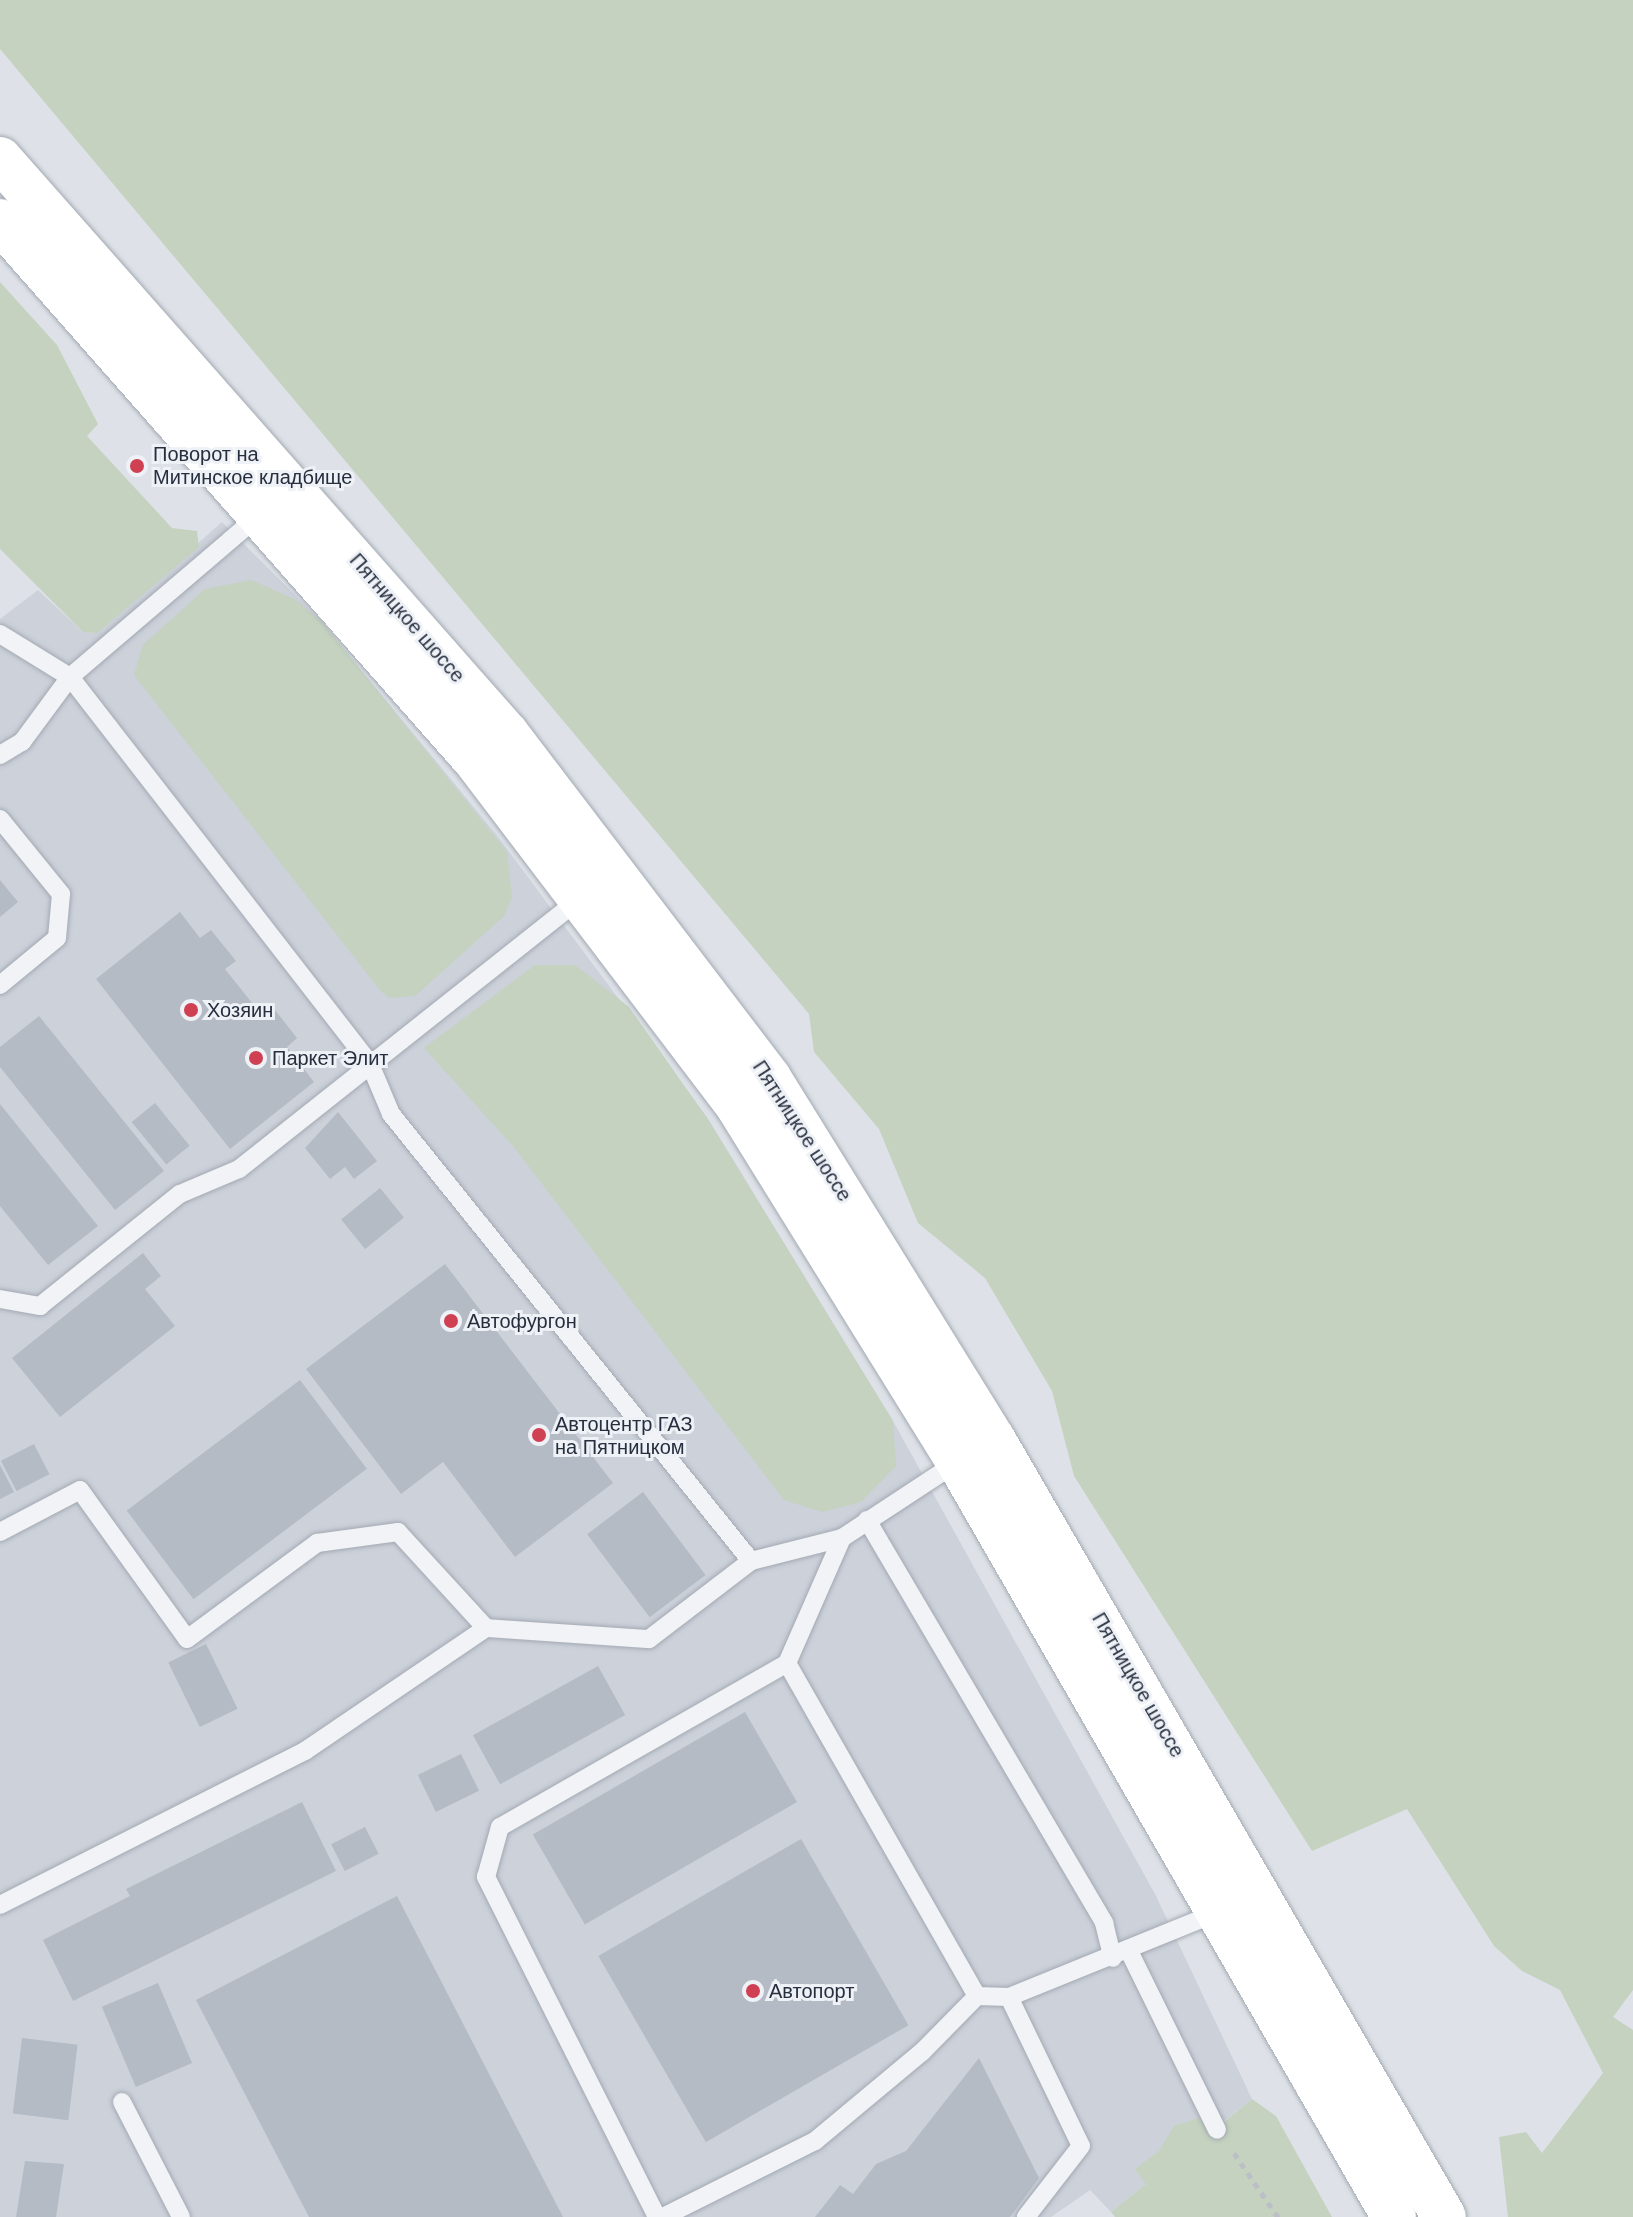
<!DOCTYPE html>
<html>
<head>
<meta charset="utf-8">
<style>
	body { margin:0 }
	#map { position:relative; width:1633px; height:2217px; overflow:hidden; background:#dee2e8; font-family:Arial,sans-serif }
	div>[style] { position:absolute }
	.built>* { inset:0; background:#ccd1da }
	.green>* { inset:0; background:#c4d2bf }
	.building>* { inset:0; background:#b5bbc5; transform-origin:0 0 }
	.path>* { height:5px; margin-top:-2.5px; transform-origin:0; background:repeating-linear-gradient(90deg,#bcc0c6 0 6px,transparent 0 12px) }
	.roads { filter:drop-shadow(0 0 2px #a3a9b2) drop-shadow(0 0 2px #a3a9b2) }
	.service>* { height:18px; margin:-9px; padding:0 9px; transform-origin:9px; border-radius:9px; background:#f1f3f6 }
	.primary>* { height:44px; margin:-22px; padding:0 22px; transform-origin:22px; border-radius:22px; background:#fff }
	.dots>* { width:22px; height:22px; translate:-50% -50%; box-sizing:border-box; border:4px solid #eef1f6; border-radius:50% }
	span { translate:-50% -50%; white-space:nowrap; text-align:center; line-height:1.15; -webkit-text-stroke:6px #eef1f6; paint-order:stroke }
	.poi-label { font-size:20px; color:#272f3f }
	.left { translate:0 -50%; text-align:left }
	.street-label { font-size:20px; color:#272f3f }
</style>
</head>
<body>
<div id="map">
	<div class="built">
		<div style="clip-path:polygon(222px 522px,322px 622px,495px 833px,707px 1117px,893px 1421px,1155px 1894px,1252px 2099px,1111px 2212px,1090px 2190px,1051px 2217px,0 2217px,0 619px,38px 590px,83px 632px,97px 633px)"></div>
	</div>
	<div class="green">
		<div style="clip-path:polygon(0 0,1633px 0,1633px 1990px,1613px 2017px,1633px 2030px,1633px 2217px,1508px 2217px,1499px 2137px,1526px 2132px,1542px 2153px,1603px 2073px,1560px 1990px,1522px 1971px,1494px 1946px,1407px 1809px,1312px 1851px,1074px 1476px,1052px 1391px,985px 1278px,918px 1223px,879px 1129px,814px 1052px,809px 1014px,0 49px)"></div>
		<div style="clip-path:polygon(0 282px,57px 345px,98px 424px,87px 436px,172px 528px,197px 531px,199px 547px,97px 633px,83px 632px,0 549px)"></div>
		<div style="clip-path:polygon(251px 580px,294px 599px,322px 622px,507px 852px,512px 897px,504px 916px,415px 996px,389px 998px,379px 989px,134px 675px,143px 645px,205px 589px)"></div>
		<div style="clip-path:polygon(535px 965px,575px 965px,629px 1007px,707px 1118px,893px 1421px,896px 1466px,861px 1502px,822px 1512px,784px 1500px,513px 1146px,424px 1048px)"></div>
		<div style="clip-path:polygon(1252px 2099px,1276px 2116px,1332px 2217px,1115px 2217px,1111px 2212px,1146px 2184px,1135px 2169px,1159px 2151px,1174px 2126px,1202px 2117px,1224px 2122px)"></div>
	</div>
	<div class="building">
		<div style="clip-path:polygon(0 880px,18px 902px,0 917px)"></div>
		<div style="clip-path:polygon(180px 912px,200px 938px,211px 930px,236px 961px,225px 969px,264px 1018px,275px 1010px,297px 1038px,287px 1047px,314px 1082px,230px 1149px,96px 979px)"></div>
		<div style="clip-path:polygon(39px 1016px,164px 1171px,115px 1210px,0 1067px,0 1047px)"></div>
		<div style="left:155px;top:1103px;width:55px;height:30px;rotate:51deg"></div>
		<div style="clip-path:polygon(0 1104px,98px 1226px,48px 1265px,0 1206px)"></div>
		<div style="clip-path:polygon(338px 1112px,377px 1161px,354px 1179px,345px 1167px,330px 1179px,305px 1148px)"></div>
		<div style="left:380px;top:1188px;width:38px;height:50px;rotate:51deg"></div>
		<div style="clip-path:polygon(143px 1253px,161px 1276px,145px 1289px,175px 1326px,60px 1417px,12px 1358px)"></div>
		<div style="clip-path:polygon(445px 1264px,613px 1483px,515px 1557px,443px 1462px,401px 1494px,306px 1369px)"></div>
		<div style="left:300px;top:1380px;width:111px;height:217px;rotate:53deg"></div>
		<div style="left:34px;top:1444px;width:34px;height:37px;rotate:63deg"></div>
		<div style="clip-path:polygon(0 1465px,14px 1492px,0 1499px)"></div>
		<div style="left:643px;top:1492px;width:104px;height:70px;rotate:53deg"></div>
		<div style="left:206px;top:1644px;width:72px;height:42px;rotate:64deg"></div>
		<div style="left:598px;top:1666px;width:56px;height:143px;rotate:61deg"></div>
		<div style="left:745px;top:1712px;width:104px;height:245px;rotate:60deg"></div>
		<div style="left:461px;top:1754px;width:41px;height:48px;rotate:64deg"></div>
		<div style="clip-path:polygon(302px 1802px,336px 1871px,73px 2001px,43px 1940px,130px 1896px,126px 1889px)"></div>
		<div style="left:365px;top:1827px;width:30px;height:38px;rotate:63deg"></div>
		<div style="left:801px;top:1839px;width:215px;height:234px;rotate:60deg"></div>
		<div style="clip-path:polygon(397px 1896px,563px 2217px,309px 2217px,196px 2000px)"></div>
		<div style="left:158px;top:1983px;width:87px;height:61px;rotate:67deg"></div>
		<div style="left:22px;top:2038px;width:56px;height:76px;rotate:7deg"></div>
		<div style="clip-path:polygon(979px 2058px,1039px 2178px,1010px 2217px,815px 2217px,840px 2185px,853px 2194px,876px 2164px,906px 2151px)"></div>
		<div style="clip-path:polygon(25px 2161px,64px 2164px,56px 2217px,16px 2217px)"></div>
	</div>
	<div class="path">
		<div style="left:1234px;top:2153px;width:78px;rotate:55.5deg"></div>
	</div>
	<div class="roads">
		<div class="service">
			<div style="left:0;top:634px;width:82px;rotate:31.6deg"></div>
			<div style="left:70px;top:677px;width:490px;rotate:52.2deg"></div>
			<div style="left:370px;top:1064px;width:54px;rotate:67.2deg"></div>
			<div style="left:391px;top:1114px;width:574px;rotate:51.15deg"></div>
			<div style="left:751px;top:1561px;width:94px;rotate:-14.2deg"></div>
			<div style="left:842px;top:1538px;width:140px;rotate:-33.3deg"></div>
			<div style="left:0;top:755px;width:26px;rotate:-31deg"></div>
			<div style="left:22px;top:742px;width:81px;rotate:-53.6deg"></div>
			<div style="left:70px;top:677px;width:251px;rotate:-40.5deg"></div>
			<div style="left:0;top:819px;width:97px;rotate:50.9deg"></div>
			<div style="left:61px;top:894px;width:44px;rotate:95.2deg"></div>
			<div style="left:57px;top:938px;width:74px;rotate:140.5deg"></div>
			<div style="left:0;top:1299px;width:41px;rotate:9.9deg"></div>
			<div style="left:40px;top:1306px;width:179px;rotate:-38.7deg"></div>
			<div style="left:180px;top:1194px;width:64px;rotate:-23deg"></div>
			<div style="left:239px;top:1169px;width:436px;rotate:-38.4deg"></div>
			<div style="left:867px;top:1520px;width:468px;rotate:59.5deg"></div>
			<div style="left:1104px;top:1923px;width:36px;rotate:76deg"></div>
			<div style="left:0;top:1532px;width:90px;rotate:-27.7deg"></div>
			<div style="left:80px;top:1490px;width:183px;rotate:54.3deg"></div>
			<div style="left:187px;top:1639px;width:162px;rotate:-36.4deg"></div>
			<div style="left:317px;top:1543px;width:82px;rotate:-7.7deg"></div>
			<div style="left:398px;top:1532px;width:130px;rotate:47.5deg"></div>
			<div style="left:486px;top:1628px;width:163px;rotate:3.9deg"></div>
			<div style="left:649px;top:1639px;width:128px;rotate:-37.4deg"></div>
			<div style="left:842px;top:1538px;width:137px;rotate:113.7deg"></div>
			<div style="left:787px;top:1663px;width:383px;rotate:60.3deg"></div>
			<div style="left:977px;top:1996px;width:32px;rotate:2deg"></div>
			<div style="left:1009px;top:1997px;width:229px;rotate:-22.1deg"></div>
			<div style="left:0;top:1905px;width:342px;rotate:-26.8deg"></div>
			<div style="left:305px;top:1751px;width:219px;rotate:-34.2deg"></div>
			<div style="left:1129px;top:1951px;width:199px;rotate:63.8deg"></div>
			<div style="left:1009px;top:1997px;width:165px;rotate:64.2deg"></div>
			<div style="left:1081px;top:2146px;width:90px;rotate:127.8deg"></div>
			<div style="left:122px;top:2102px;width:129px;rotate:62.8deg"></div>
			<div style="left:657px;top:2217px;width:381px;rotate:-116.7deg"></div>
			<div style="left:486px;top:1877px;width:52px;rotate:-74.4deg"></div>
			<div style="left:500px;top:1827px;width:331px;rotate:-29.7deg"></div>
			<div style="left:663px;top:2217px;width:170px;rotate:-26.6deg"></div>
			<div style="left:815px;top:2141px;width:139px;rotate:-39.8deg"></div>
			<div style="left:922px;top:2052px;width:78px;rotate:-45.5deg"></div>
		</div>
		<div class="primary">
			<div style="left:0;top:159px;width:767px;rotate:48.6deg"></div>
			<div style="left:507px;top:734px;width:432px;rotate:52.7deg"></div>
			<div style="left:769px;top:1078px;width:425px;rotate:58.2deg"></div>
			<div style="left:993px;top:1439px;width:899px;rotate:59.9deg"></div>
			<div style="left:0;top:221px;width:720px;rotate:48.6deg"></div>
			<div style="left:476px;top:761px;width:435px;rotate:52.8deg"></div>
			<div style="left:739px;top:1108px;width:415px;rotate:58.2deg"></div>
			<div style="left:958px;top:1461px;width:873px;rotate:60.03deg"></div>
		</div>
	</div>
	<div class="dots">
		<div style="left:137px;top:466px;background:#d04053"></div>
		<div style="left:191px;top:1010px;background:#d04053"></div>
		<div style="left:256px;top:1058px;background:#d04053"></div>
		<div style="left:451px;top:1321px;background:#d04053"></div>
		<div style="left:539px;top:1435px;background:#d04053"></div>
		<div style="left:753px;top:1991px;background:#d04053"></div>
	</div>
	<div class="poi-label">
		<span class="left" style="left:153px;top:466px">Поворот на<br>Митинское кладбище</span>
		<span class="left" style="left:207px;top:1010px">Хозяин</span>
		<span class="left" style="left:272px;top:1058px">Паркет Элит</span>
		<span class="left" style="left:467px;top:1321px">Автофургон</span>
		<span class="left" style="left:555px;top:1436px">Автоцентр ГАЗ<br>на Пятницком</span>
		<span class="left" style="left:769px;top:1991px">Автопорт</span>
	</div>
	<div class="street-label">
		<span style="left:407px;top:618px;rotate:49deg">Пятницкое шоссе</span>
		<span style="left:802px;top:1131px;rotate:57deg">Пятницкое шоссе</span>
		<span style="left:1138px;top:1685px;rotate:60deg">Пятницкое шоссе</span>
	</div>
</div>
</body>
</html>
